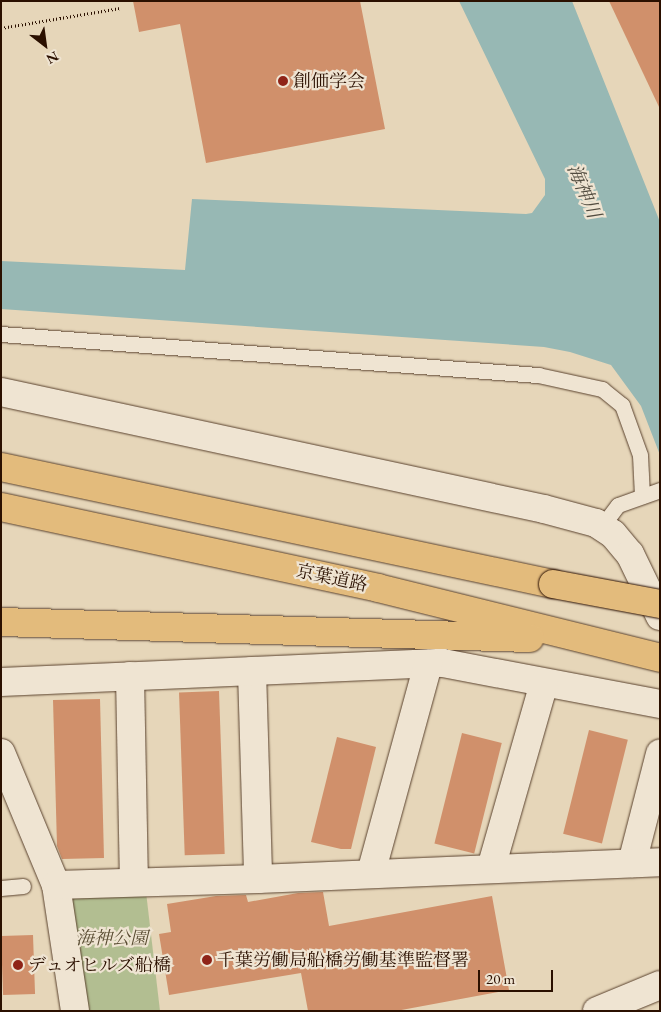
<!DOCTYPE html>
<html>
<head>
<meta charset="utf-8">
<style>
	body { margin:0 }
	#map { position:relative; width:661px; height:1012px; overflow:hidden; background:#e6d6b9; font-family:"EB Garamond","Noto Serif JP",serif }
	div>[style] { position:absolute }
	.green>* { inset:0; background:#b2be91 }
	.water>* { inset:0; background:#97b8b4 }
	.building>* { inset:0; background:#d0906b; transform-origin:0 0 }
	.path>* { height:3px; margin-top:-1.5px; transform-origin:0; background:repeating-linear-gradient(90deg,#2b1000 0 1px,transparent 0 3.5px) }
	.roads { filter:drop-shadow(0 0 1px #5a422e) drop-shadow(0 0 1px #5a422e) }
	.service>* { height:15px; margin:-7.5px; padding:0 7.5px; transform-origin:7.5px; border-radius:7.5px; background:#efe4d2 }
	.minor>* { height:28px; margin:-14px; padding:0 14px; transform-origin:14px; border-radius:14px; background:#efe4d2 }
	.tertiary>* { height:28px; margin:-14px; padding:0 14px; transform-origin:14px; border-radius:14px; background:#efe4d2 }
	.motorway>* { height:28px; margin:-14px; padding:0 14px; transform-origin:14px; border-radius:14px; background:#e3bb7c }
	.bridges { filter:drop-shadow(0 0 1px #2b1000) drop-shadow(0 0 1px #2b1000) }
	.motorway-bridge>* { height:28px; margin:-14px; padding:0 14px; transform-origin:14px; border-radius:14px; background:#e3bb7c }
	.dots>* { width:14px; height:14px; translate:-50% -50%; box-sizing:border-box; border:2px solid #efe4d2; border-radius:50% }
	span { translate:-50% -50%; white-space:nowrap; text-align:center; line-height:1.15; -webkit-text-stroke:4.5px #efe4d2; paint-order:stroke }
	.poi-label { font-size:18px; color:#2b1000 }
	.left { translate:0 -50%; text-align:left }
	.street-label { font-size:18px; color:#2b1000 }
	.park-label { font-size:18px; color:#5a4d33; font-style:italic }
	.water-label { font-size:19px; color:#514b3f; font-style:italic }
	.frame { position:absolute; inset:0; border:2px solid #2b1000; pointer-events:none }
	.north { position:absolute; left:20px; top:20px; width:50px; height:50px; -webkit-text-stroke:4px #efe4d2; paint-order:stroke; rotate:150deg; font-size:14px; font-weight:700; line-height:20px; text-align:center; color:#2b1000 }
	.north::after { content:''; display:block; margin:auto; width:18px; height:22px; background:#2b1000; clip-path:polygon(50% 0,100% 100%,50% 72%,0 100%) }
	.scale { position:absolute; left:478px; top:970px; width:75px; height:22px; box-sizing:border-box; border:2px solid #2b1000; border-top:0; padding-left:6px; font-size:15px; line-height:18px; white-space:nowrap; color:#2b1000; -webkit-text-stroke:4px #efe4d2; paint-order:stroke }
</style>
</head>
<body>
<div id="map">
	<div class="green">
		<div style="clip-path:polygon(146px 892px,160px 1011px,83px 1011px,66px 896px)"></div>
	</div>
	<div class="water">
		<div style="clip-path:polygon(459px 1px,572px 1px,660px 222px,660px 455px,641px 406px,611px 365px,570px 352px,544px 347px,1px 309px,1px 261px,185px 270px,192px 199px,526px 214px,532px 213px,545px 195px,545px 179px)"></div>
	</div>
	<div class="building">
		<div style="clip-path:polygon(133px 1px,360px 1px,385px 129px,206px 163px,180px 24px,139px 32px)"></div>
		<div style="clip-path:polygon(609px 1px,660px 1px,660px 109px)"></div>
		<div style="left:219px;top:691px;width:163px;height:40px;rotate:88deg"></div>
		<div style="clip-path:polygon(100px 699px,104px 858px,62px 859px,57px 846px,53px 700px)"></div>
		<div style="left:589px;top:730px;width:40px;height:107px;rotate:14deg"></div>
		<div style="left:462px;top:733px;width:41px;height:114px;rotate:14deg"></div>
		<div style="clip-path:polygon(337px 737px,376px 747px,351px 849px,341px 849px,311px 842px)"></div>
		<div style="clip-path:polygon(323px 892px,329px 926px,492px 896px,509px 990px,396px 1011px,308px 1011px,301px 973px,169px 995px,159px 934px,171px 932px,167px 904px,216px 896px,246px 895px,248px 902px,298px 893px)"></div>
		<div style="left:33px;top:935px;width:59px;height:32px;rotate:88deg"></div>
	</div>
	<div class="path">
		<div style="left:1px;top:28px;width:121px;rotate:-9.5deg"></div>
	</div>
	<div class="roads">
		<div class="service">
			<div style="left:1px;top:334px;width:539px;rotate:4.37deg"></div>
			<div style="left:538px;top:375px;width:66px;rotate:12.3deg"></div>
			<div style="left:602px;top:389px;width:26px;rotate:39deg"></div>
			<div style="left:622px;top:405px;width:53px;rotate:70.2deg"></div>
			<div style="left:640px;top:455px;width:41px;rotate:87.2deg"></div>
			<div style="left:602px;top:526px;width:26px;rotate:-53deg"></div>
			<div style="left:618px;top:505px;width:45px;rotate:-19.7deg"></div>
			<div style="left:1px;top:888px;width:22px;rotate:-5deg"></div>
		</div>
		<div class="minor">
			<div style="left:252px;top:671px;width:208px;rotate:88.3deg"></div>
			<div style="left:130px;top:676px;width:206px;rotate:88.9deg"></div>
			<div style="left:1px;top:682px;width:442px;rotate:-2.5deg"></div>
			<div style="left:443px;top:663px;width:221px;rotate:10.7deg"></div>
			<div style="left:1px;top:753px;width:143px;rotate:67.4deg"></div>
			<div style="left:56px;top:885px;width:127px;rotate:81.4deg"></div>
			<div style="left:632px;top:863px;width:113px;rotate:-75.6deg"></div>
			<div style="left:491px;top:868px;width:192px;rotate:-74deg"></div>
			<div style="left:371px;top:873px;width:217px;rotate:-74.7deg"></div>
			<div style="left:56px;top:885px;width:202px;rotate:-1.7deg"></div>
			<div style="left:258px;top:879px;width:402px;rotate:-2.4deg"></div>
			<div style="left:597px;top:1011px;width:68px;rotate:-22.4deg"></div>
		</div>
		<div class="tertiary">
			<div style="left:1px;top:392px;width:555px;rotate:12.16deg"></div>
			<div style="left:544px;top:509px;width:54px;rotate:15.1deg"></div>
			<div style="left:596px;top:523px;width:20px;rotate:33deg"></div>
			<div style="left:613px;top:534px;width:26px;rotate:50deg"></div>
			<div style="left:630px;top:554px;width:69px;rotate:64.2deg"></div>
		</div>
		<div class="motorway">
			<div style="left:1px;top:467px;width:564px;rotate:11.97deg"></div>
			<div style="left:1px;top:507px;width:386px;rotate:12.1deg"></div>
			<div style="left:378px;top:588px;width:291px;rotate:13.9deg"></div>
			<div style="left:1px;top:622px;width:529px;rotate:1.73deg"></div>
		</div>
	</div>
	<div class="bridges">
		<div class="motorway-bridge">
			<div style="left:553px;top:584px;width:109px;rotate:10.6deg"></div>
		</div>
	</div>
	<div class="dots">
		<div style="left:283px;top:81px;background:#8f2418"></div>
		<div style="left:207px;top:960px;background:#8f2418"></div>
		<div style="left:18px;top:965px;background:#8f2418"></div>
	</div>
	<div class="poi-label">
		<span class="left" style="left:293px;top:81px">創価学会</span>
		<span class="left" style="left:217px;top:960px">千葉労働局船橋労働基準監督署</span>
		<span class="left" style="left:28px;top:965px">デュオヒルズ船橋</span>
	</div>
	<div class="street-label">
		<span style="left:332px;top:578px;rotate:12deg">京葉道路</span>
	</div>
	<div class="park-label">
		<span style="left:112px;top:938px">海神公園</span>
	</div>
	<div class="water-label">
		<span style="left:584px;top:191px;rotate:67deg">海神川</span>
	</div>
	<div class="frame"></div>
	<div class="north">N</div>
	<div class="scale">20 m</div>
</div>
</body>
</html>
